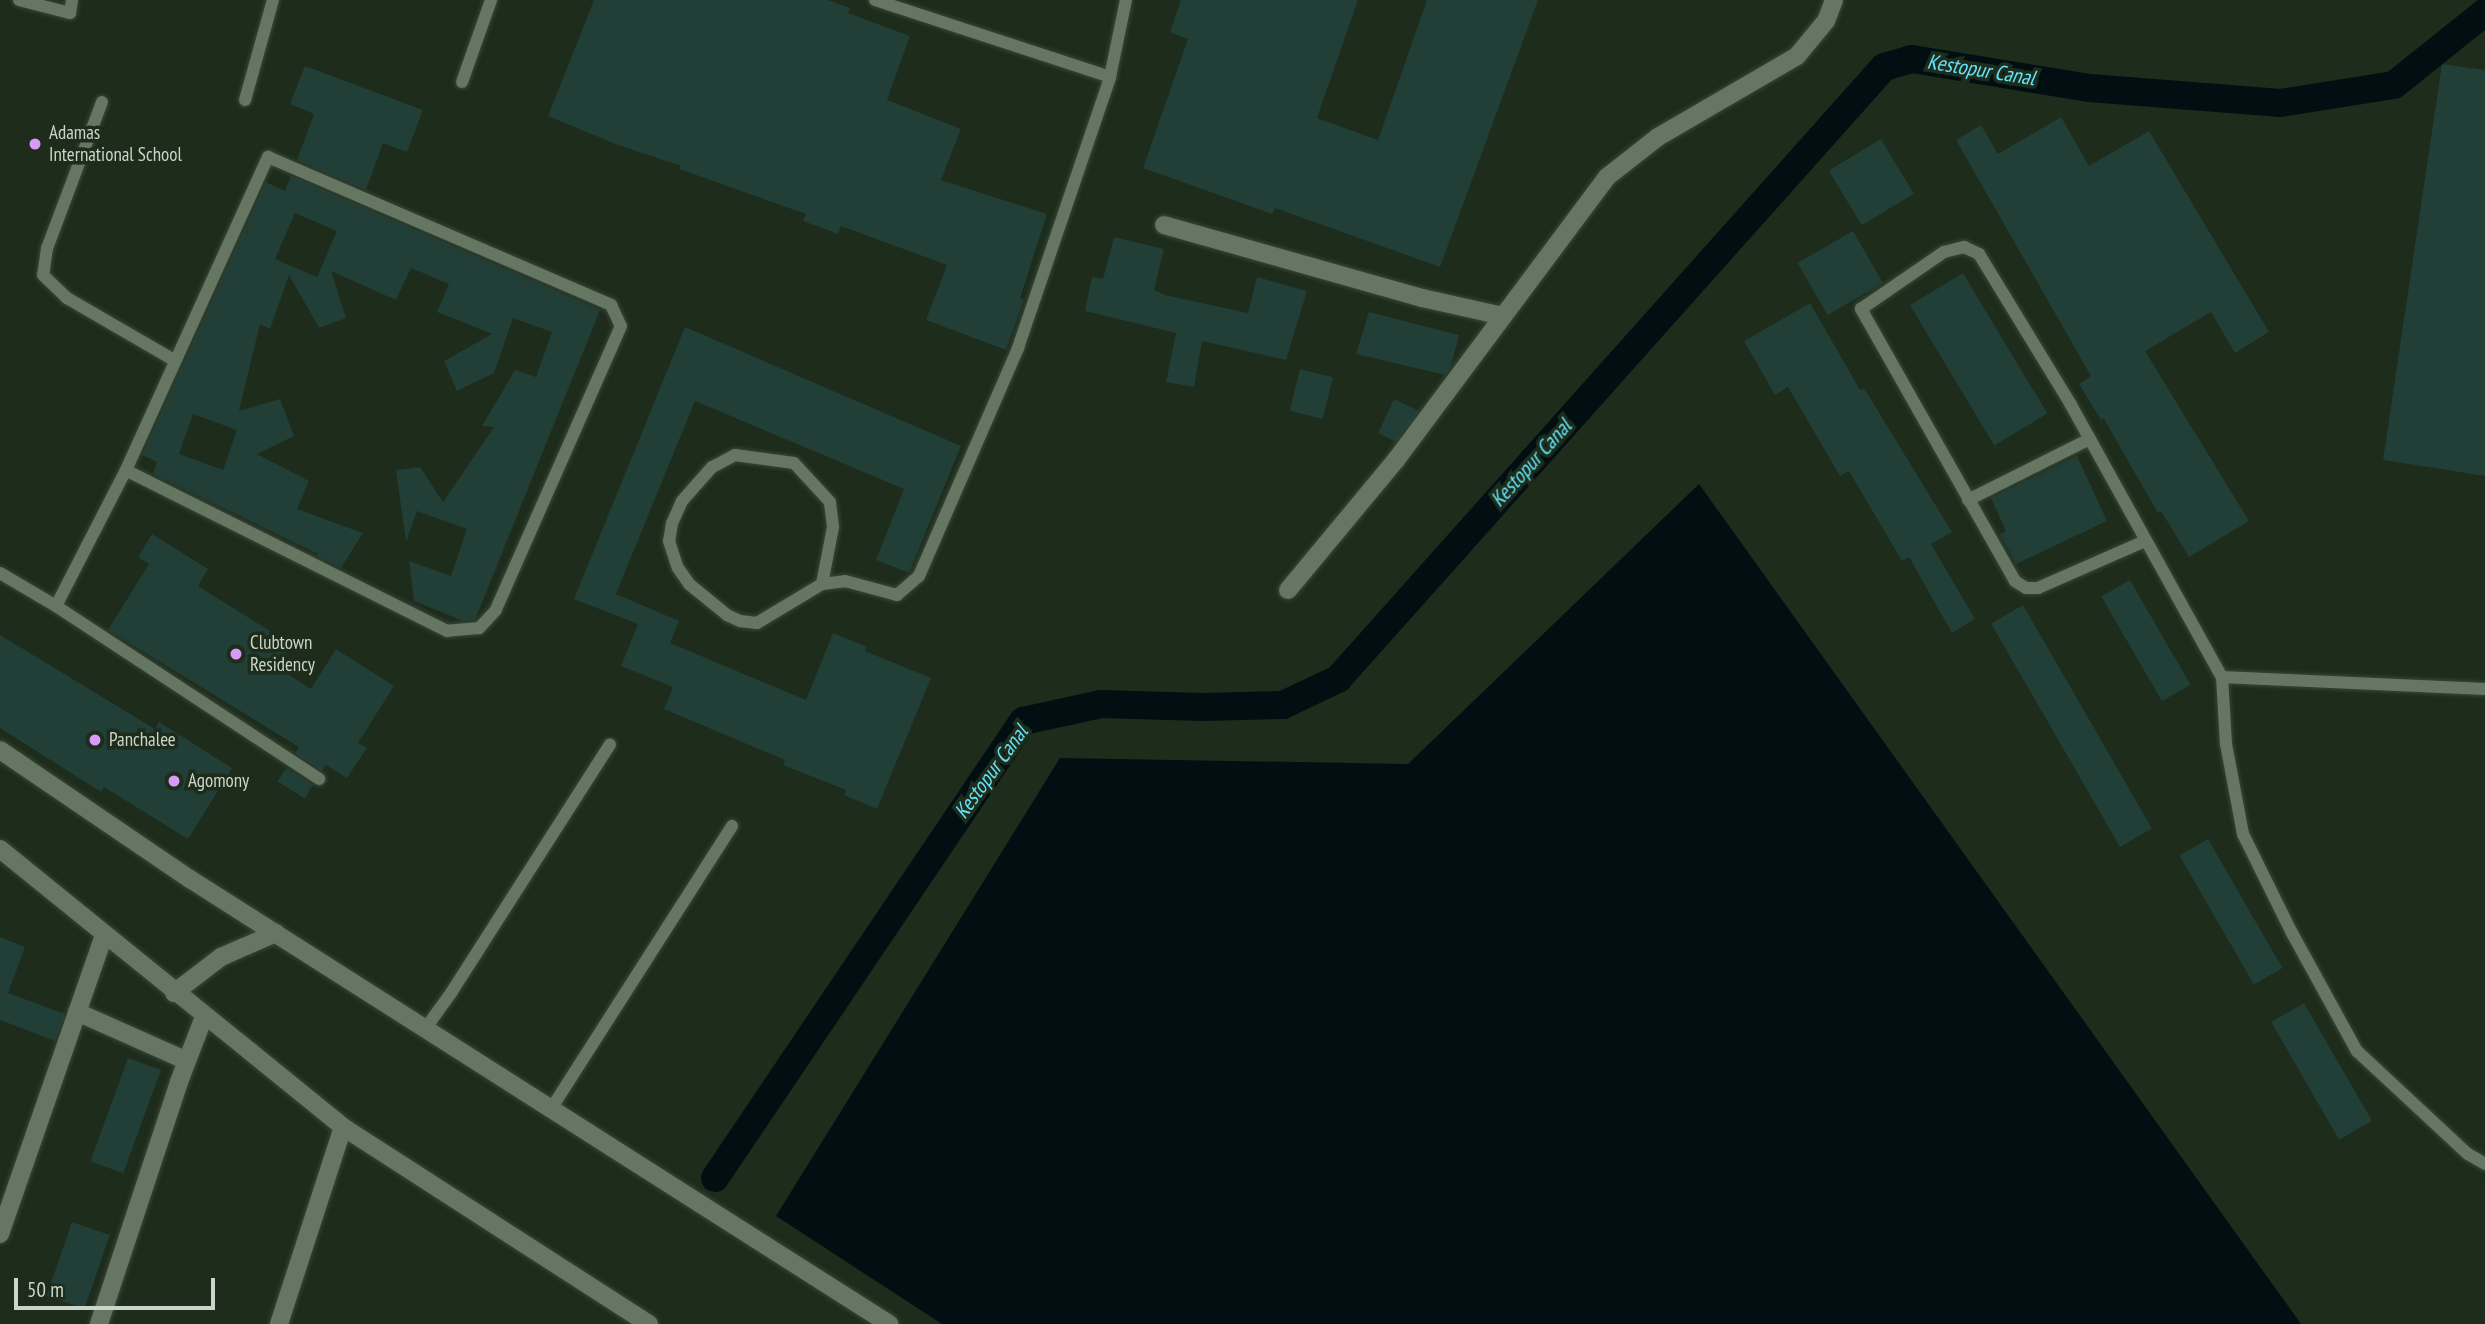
<!DOCTYPE html>
<html>
<head>
<meta charset="utf-8">
<style>
	body { margin:0 }
	#map { position:relative; width:2485px; height:1324px; overflow:hidden; background:#1d2c1b; font-family:"PT Sans Narrow",sans-serif }
	div>[style] { position:absolute }
	.water>* { inset:0; background:#020f12 }
	.canal>* { height:28px; margin:-14px; padding:0 14px; transform-origin:14px; border-radius:14px; background:#020f12 }
	.building>* { inset:0; background:#213e37; transform-origin:0 0 }
	.roads { filter:drop-shadow(0 0 2px #394738) drop-shadow(0 0 2px #394738) }
	.service>* { height:12px; margin:-6px; padding:0 6px; transform-origin:6px; border-radius:6px; background:#657763 }
	.minor>* { height:18px; margin:-9px; padding:0 9px; transform-origin:9px; border-radius:9px; background:#657763 }
	.dots>* { width:19px; height:19px; translate:-50% -50%; box-sizing:border-box; border:4px solid #1d2c1b; border-radius:50% }
	span { translate:-50% -50%; white-space:nowrap; text-align:center; line-height:1.15; -webkit-text-stroke:7px #1d2c1b; paint-order:stroke }
	.poi-label { font-size:19px; color:#cbd5ca }
	.left { translate:0 -50%; text-align:left }
	.water-label { font-size:21px; color:#63e2f9; font-style:italic }
	.scale { position:absolute; left:14px; top:1278px; width:201px; height:32px; box-sizing:border-box; border:4px solid #cbd5ca; border-top:0; padding-left:9px; font-size:21px; line-height:24px; white-space:nowrap; color:#cbd5ca; -webkit-text-stroke:5px #1d2c1b; paint-order:stroke }
</style>
</head>
<body>
<div id="map">
	<div class="water">
		<div style="clip-path:polygon(1699px 484px,2301px 1324px,942px 1324px,776px 1216px,1060px 758px,1408px 764px)"></div>
	</div>
	<div class="canal">
		<div style="left:715px;top:1178px;width:551px;rotate:-56.02deg"></div>
		<div style="left:1023px;top:721px;width:80px;rotate:-12.3deg"></div>
		<div style="left:1101px;top:704px;width:102px;rotate:1.7deg"></div>
		<div style="left:1203px;top:707px;width:80px;rotate:-1.4deg"></div>
		<div style="left:1283px;top:705px;width:61px;rotate:-25.3deg"></div>
		<div style="left:1338px;top:679px;width:820px;rotate:-48.26deg"></div>
		<div style="left:1884px;top:67px;width:29px;rotate:-16deg"></div>
		<div style="left:1912px;top:59px;width:180px;rotate:9.3deg"></div>
		<div style="left:2090px;top:88px;width:191px;rotate:4.5deg"></div>
		<div style="left:2280px;top:103px;width:115px;rotate:-9deg"></div>
		<div style="left:2394px;top:85px;width:117px;rotate:-38.7deg"></div>
	</div>
	<div class="building">
		<div style="clip-path:polygon(594px 0,828px 0,850px 8px,848px 13px,910px 36px,887px 100px,961px 129px,941px 180px,1047px 214px,1020px 298px,1024px 300px,1006px 350px,926px 320px,947px 265px,841px 226px,838px 234px,803px 221px,806px 214px,679px 169px,681px 166px,618px 145px,548px 116px)"></div>
		<div style="clip-path:polygon(1181px 0,1358px 0,1317px 118px,1378px 140px,1427px 0,1538px 0,1440px 267px,1275px 208px,1272px 214px,1143px 168px,1188px 39px,1170px 32px)"></div>
		<div style="clip-path:polygon(2442px 64px,2485px 70px,2485px 476px,2383px 460px)"></div>
		<div style="clip-path:polygon(305px 66px,423px 110px,407px 152px,383px 143px,366px 190px,297px 160px,314px 114px,290px 104px)"></div>
		<div style="clip-path:polygon(2061px 117px,2089px 166px,2149px 131px,2269px 332px,2235px 353px,2211px 312px,2145px 351px,2249px 521px,2189px 557px,2161px 511px,2158px 513px,2104px 419px,2101px 420px,2079px 384px,2091px 376px,1956px 140px,1981px 125px,1998px 154px)"></div>
		<div style="left:1881px;top:139px;width:64px;height:61px;rotate:59deg"></div>
		<div style="clip-path:polygon(evenodd,291px 176px,600px 310px,475px 620px,463px 621px,414px 601px,409px 561px,451px 576px,467px 529px,417px 511px,406px 542px,396px 470px,420px 467px,443px 502px,494px 427px,482px 426px,515px 370px,536px 377px,552px 332px,513px 318px,494px 373px,457px 391px,444px 361px,492px 334px,437px 312px,449px 284px,411px 268px,396px 300px,331px 271px,346px 318px,319px 328px,289px 275px,270px 329px,260px 324px,239px 411px,280px 399px,294px 436px,257px 454px,309px 481px,297px 509px,363px 533px,341px 568px,317px 556px,318px 554px,153px 474px,157px 462px,142px 455px,266px 182px,285px 191px,291px 176px,295px 213px,337px 231px,317px 277px,275px 259px,295px 213px,291px 176px,193px 414px,237px 430px,223px 470px,179px 454px,193px 414px)"></div>
		<div style="left:1853px;top:231px;width:60px;height:64px;rotate:60deg"></div>
		<div style="clip-path:polygon(1114px 237px,1164px 249px,1154px 290px,1165px 295px,1248px 313px,1257px 277px,1307px 291px,1286px 360px,1202px 341px,1194px 387px,1166px 382px,1176px 333px,1085px 311px,1092px 277px,1103px 279px)"></div>
		<div style="left:1963px;top:273px;width:164px;height:62px;rotate:59deg"></div>
		<div style="clip-path:polygon(1810px 303px,1860px 390px,1864px 388px,1952px 532px,1931px 544px,1975px 619px,1952px 633px,1909px 557px,1902px 561px,1849px 471px,1840px 476px,1788px 387px,1775px 395px,1744px 341px)"></div>
		<div style="clip-path:polygon(1369px 312px,1459px 335px,1451px 367px,1445px 375px,1356px 354px)"></div>
		<div style="clip-path:polygon(685px 327px,961px 446px,909px 573px,876px 560px,904px 489px,695px 401px,616px 594px,679px 621px,670px 643px,806px 700px,833px 633px,867px 647px,865px 651px,931px 678px,877px 809px,844px 795px,846px 790px,783px 765px,785px 760px,664px 709px,673px 687px,621px 666px,638px 624px,574px 599px)"></div>
		<div style="left:1300px;top:369px;width:34px;height:43px;rotate:14deg"></div>
		<div style="clip-path:polygon(1394px 399px,1419px 411px,1396px 442px,1378px 433px)"></div>
		<div style="clip-path:polygon(2077px 456px,2107px 521px,2016px 564px,2000px 534px,2006px 531px,1991px 498px)"></div>
		<div style="clip-path:polygon(152px 534px,208px 569px,198px 586px,291px 644px,277px 667px,311px 689px,336px 649px,394px 686px,358px 743px,367px 748px,347px 778px,326px 765px,322px 771px,295px 753px,299px 747px,108px 630px,149px 564px,138px 557px)"></div>
		<div style="left:2130px;top:580px;width:121px;height:33px;rotate:60deg"></div>
		<div style="left:2023px;top:605px;width:258px;height:37px;rotate:60deg"></div>
		<div style="clip-path:polygon(0 635px,155px 729px,159px 722px,232px 768px,188px 839px,104px 787px,101px 792px,0 728px)"></div>
		<div style="left:286px;top:768px;width:32px;height:16px;rotate:32deg"></div>
		<div style="left:2208px;top:839px;width:149px;height:33px;rotate:60deg"></div>
		<div style="clip-path:polygon(0 937px,25px 947px,8px 993px,65px 1014px,55px 1041px,0 1020px)"></div>
		<div style="left:2304px;top:1003px;width:136px;height:38px;rotate:60deg"></div>
		<div style="left:128px;top:1058px;width:35px;height:110px;rotate:20deg"></div>
		<div style="left:72px;top:1222px;width:40px;height:78px;rotate:19deg"></div>
	</div>
	<div class="roads">
		<div class="service">
			<div style="left:19px;top:0;width:53px;rotate:14.3deg"></div>
			<div style="left:70px;top:13px;width:13px;rotate:-81deg"></div>
			<div style="left:875px;top:0;width:247px;rotate:18.1deg"></div>
			<div style="left:462px;top:82px;width:87px;rotate:-70.5deg"></div>
			<div style="left:245px;top:100px;width:104px;rotate:-74.4deg"></div>
			<div style="left:102px;top:102px;width:156px;rotate:110.6deg"></div>
			<div style="left:47px;top:248px;width:27px;rotate:98deg"></div>
			<div style="left:43px;top:275px;width:33px;rotate:44deg"></div>
			<div style="left:67px;top:298px;width:124px;rotate:30.1deg"></div>
			<div style="left:1968px;top:500px;width:136px;rotate:-26.6deg"></div>
			<div style="left:2145px;top:541px;width:117px;rotate:156.3deg"></div>
			<div style="left:2038px;top:588px;width:12px;rotate:180deg"></div>
			<div style="left:2026px;top:588px;width:13px;rotate:-148deg"></div>
			<div style="left:2015px;top:581px;width:313px;rotate:-119.5deg"></div>
			<div style="left:1861px;top:309px;width:101px;rotate:-34.5deg"></div>
			<div style="left:1944px;top:252px;width:21px;rotate:-14deg"></div>
			<div style="left:1964px;top:247px;width:17px;rotate:25deg"></div>
			<div style="left:1979px;top:254px;width:177px;rotate:58.6deg"></div>
			<div style="left:2071px;top:405px;width:311px;rotate:61deg"></div>
			<div style="left:2222px;top:677px;width:67px;rotate:86.6deg"></div>
			<div style="left:2226px;top:744px;width:92px;rotate:79.3deg"></div>
			<div style="left:2243px;top:834px;width:110px;rotate:63.7deg"></div>
			<div style="left:2292px;top:933px;width:135px;rotate:61.2deg"></div>
			<div style="left:2357px;top:1051px;width:151px;rotate:42.9deg"></div>
			<div style="left:2468px;top:1154px;width:20px;rotate:30deg"></div>
			<div style="left:0;top:573px;width:65px;rotate:30.5deg"></div>
			<div style="left:56px;top:606px;width:153px;rotate:-62.8deg"></div>
			<div style="left:126px;top:470px;width:344px;rotate:-65.6deg"></div>
			<div style="left:268px;top:157px;width:374px;rotate:23.3deg"></div>
			<div style="left:611px;top:305px;width:23px;rotate:65deg"></div>
			<div style="left:621px;top:326px;width:310px;rotate:113.8deg"></div>
			<div style="left:496px;top:610px;width:25px;rotate:133deg"></div>
			<div style="left:479px;top:628px;width:32px;rotate:175deg"></div>
			<div style="left:447px;top:631px;width:359px;rotate:-153.4deg"></div>
			<div style="left:822px;top:584px;width:58px;rotate:-79.1deg"></div>
			<div style="left:833px;top:527px;width:25px;rotate:-97deg"></div>
			<div style="left:830px;top:502px;width:53px;rotate:-132.7deg"></div>
			<div style="left:794px;top:463px;width:60px;rotate:-172.3deg"></div>
			<div style="left:735px;top:455px;width:26px;rotate:152deg"></div>
			<div style="left:712px;top:467px;width:45px;rotate:131.4deg"></div>
			<div style="left:682px;top:501px;width:24px;rotate:114deg"></div>
			<div style="left:672px;top:523px;width:18px;rotate:99deg"></div>
			<div style="left:669px;top:541px;width:28px;rotate:72deg"></div>
			<div style="left:678px;top:568px;width:19px;rotate:55deg"></div>
			<div style="left:689px;top:584px;width:49px;rotate:39.2deg"></div>
			<div style="left:727px;top:615px;width:14px;rotate:25deg"></div>
			<div style="left:740px;top:621px;width:17px;rotate:7deg"></div>
			<div style="left:757px;top:623px;width:76px;rotate:-31deg"></div>
			<div style="left:822px;top:584px;width:23px;rotate:-7deg"></div>
			<div style="left:845px;top:581px;width:54px;rotate:15.1deg"></div>
			<div style="left:897px;top:595px;width:29px;rotate:-41deg"></div>
			<div style="left:919px;top:576px;width:249px;rotate:-66.5deg"></div>
			<div style="left:1018px;top:348px;width:286px;rotate:-71.2deg"></div>
			<div style="left:1110px;top:77px;width:79px;rotate:-78.3deg"></div>
			<div style="left:56px;top:606px;width:315px;rotate:33.3deg"></div>
			<div style="left:2222px;top:677px;width:263px;rotate:2.6deg"></div>
			<div style="left:425px;top:1029px;width:44px;rotate:-54.2deg"></div>
			<div style="left:451px;top:993px;width:295px;rotate:-57.4deg"></div>
			<div style="left:551px;top:1109px;width:336px;rotate:-57.4deg"></div>
		</div>
		<div class="minor">
			<div style="left:1164px;top:225px;width:268px;rotate:15.8deg"></div>
			<div style="left:1422px;top:298px;width:83px;rotate:12.5deg"></div>
			<div style="left:1288px;top:590px;width:169px;rotate:-50.3deg"></div>
			<div style="left:1396px;top:460px;width:353px;rotate:-53.3deg"></div>
			<div style="left:1607px;top:177px;width:65px;rotate:-38.1deg"></div>
			<div style="left:1658px;top:137px;width:161px;rotate:-30.2deg"></div>
			<div style="left:1797px;top:56px;width:45px;rotate:-50.4deg"></div>
			<div style="left:1826px;top:21px;width:22px;rotate:-69deg"></div>
			<div style="left:0;top:750px;width:230px;rotate:34.2deg"></div>
			<div style="left:190px;top:879px;width:829px;rotate:32.48deg"></div>
			<div style="left:0;top:849px;width:442px;rotate:39deg"></div>
			<div style="left:343px;top:1127px;width:364px;rotate:32.8deg"></div>
			<div style="left:174px;top:993px;width:59px;rotate:-37.5deg"></div>
			<div style="left:221px;top:957px;width:60px;rotate:-23.6deg"></div>
			<div style="left:77px;top:1012px;width:120px;rotate:24deg"></div>
			<div style="left:0;top:1234px;width:316px;rotate:-70.8deg"></div>
			<div style="left:99px;top:1324px;width:255px;rotate:-71.7deg"></div>
			<div style="left:179px;top:1082px;width:70px;rotate:-69deg"></div>
			<div style="left:279px;top:1324px;width:207px;rotate:-72deg"></div>
		</div>
	</div>
	<div class="dots">
		<div style="left:35px;top:144px;background:#d89af8"></div>
		<div style="left:236px;top:654px;background:#d89af8"></div>
		<div style="left:95px;top:740px;background:#d89af8"></div>
		<div style="left:174px;top:781px;background:#d89af8"></div>
	</div>
	<div class="poi-label">
		<span class="left" style="left:49px;top:144px">Adamas<br>International School</span>
		<span class="left" style="left:250px;top:654px">Clubtown<br>Residency</span>
		<span class="left" style="left:109px;top:740px">Panchalee</span>
		<span class="left" style="left:188px;top:781px">Agomony</span>
	</div>
	<div class="water-label">
		<span style="left:1981px;top:70px;rotate:9deg">Kestopur Canal</span>
		<span style="left:1531px;top:463px;rotate:-48deg">Kestopur Canal</span>
		<span style="left:991px;top:772px;rotate:-54deg">Kestopur Canal</span>
	</div>
	<div class="scale">50 m</div>
</div>
</body>
</html>
